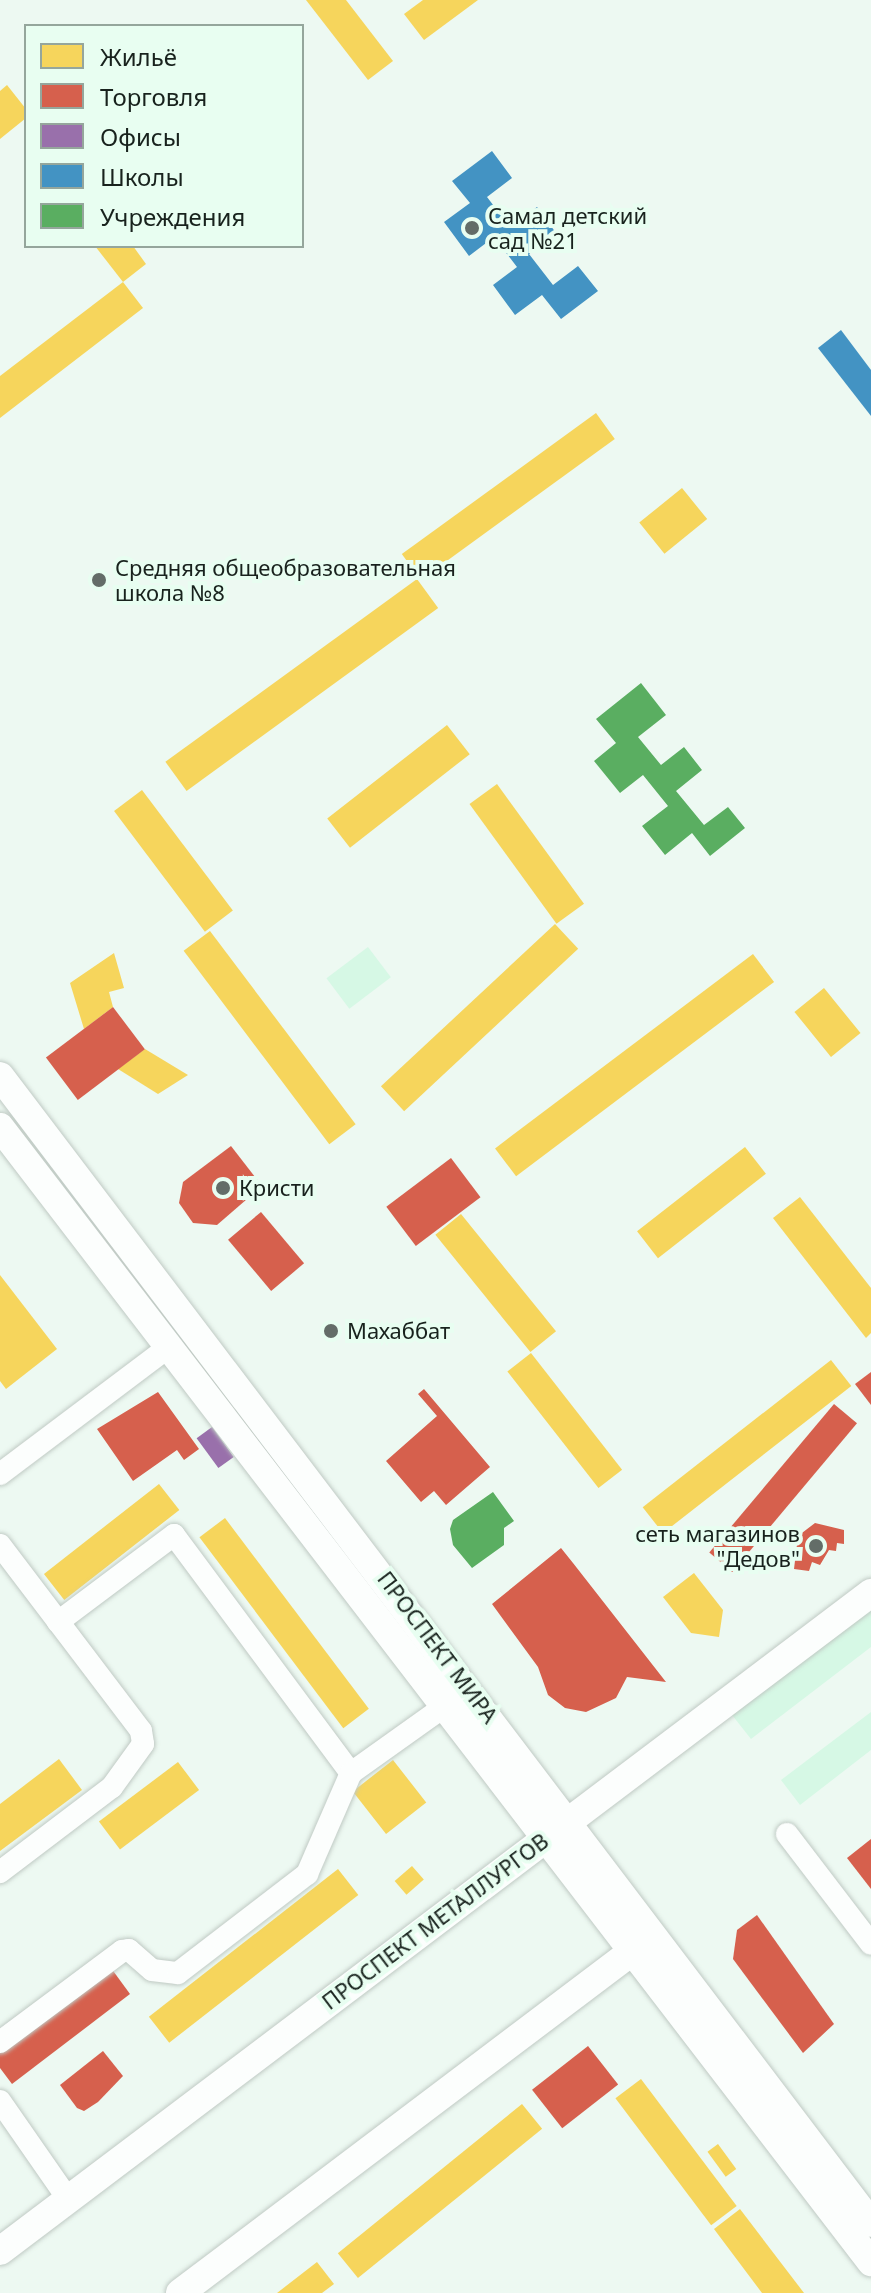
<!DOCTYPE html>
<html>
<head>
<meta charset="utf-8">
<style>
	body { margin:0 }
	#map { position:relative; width:871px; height:2293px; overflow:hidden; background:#edf9f2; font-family:"Noto Sans",sans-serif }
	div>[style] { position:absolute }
	.green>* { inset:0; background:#d6f8e5; transform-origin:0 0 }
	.homes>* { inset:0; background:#f6d55c; transform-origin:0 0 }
	.shops>* { inset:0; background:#d6604d; transform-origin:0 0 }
	.offices>* { inset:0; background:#9970ab; transform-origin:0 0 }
	.schools>* { inset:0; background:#4393c3 }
	.public>* { inset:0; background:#5aae61 }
	.roads { filter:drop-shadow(0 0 2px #c0cac4) drop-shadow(0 0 2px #c0cac4) }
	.minor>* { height:22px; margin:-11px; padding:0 11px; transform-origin:11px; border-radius:11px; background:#fcfefd }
	.major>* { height:28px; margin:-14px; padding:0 14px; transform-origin:14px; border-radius:14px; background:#fcfefd }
	.dots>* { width:22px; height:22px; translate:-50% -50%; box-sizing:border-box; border:4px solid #e8fef1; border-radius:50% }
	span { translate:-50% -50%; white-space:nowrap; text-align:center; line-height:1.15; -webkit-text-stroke:8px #e8fef1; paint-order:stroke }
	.poi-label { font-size:22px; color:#18221d }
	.left { translate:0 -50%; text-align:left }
	.right { translate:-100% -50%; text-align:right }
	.street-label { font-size:22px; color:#18221d }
	.legend { position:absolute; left:24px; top:24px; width:280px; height:224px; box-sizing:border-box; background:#e8fef1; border:2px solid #95a69c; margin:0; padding:10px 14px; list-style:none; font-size:24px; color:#18221d }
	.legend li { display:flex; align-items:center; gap:16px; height:40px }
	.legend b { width:40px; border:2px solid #95a69c }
</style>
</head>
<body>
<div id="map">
	<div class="green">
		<div style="left:368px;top:947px;width:38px;height:52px;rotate:53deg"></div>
		<div style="clip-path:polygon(871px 1609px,871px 1647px,751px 1739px,732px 1715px)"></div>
		<div style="clip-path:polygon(871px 1712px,871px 1750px,800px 1805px,781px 1780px)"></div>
	</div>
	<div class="homes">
		<div style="clip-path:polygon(306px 0,346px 0,393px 61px,368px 80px)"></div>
		<div style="clip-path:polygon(423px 0,478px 0,424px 40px,404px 14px)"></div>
		<div style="clip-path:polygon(7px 85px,26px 109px,26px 118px,0 139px,0 91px)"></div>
		<div style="clip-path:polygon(95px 246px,133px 246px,146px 264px,123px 282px)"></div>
		<div style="clip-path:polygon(123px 282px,143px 308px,0 418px,0 376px)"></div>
		<div style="left:596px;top:413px;width:32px;height:240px;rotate:54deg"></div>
		<div style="left:682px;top:488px;width:40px;height:55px;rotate:51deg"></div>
		<div style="left:417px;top:579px;width:36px;height:311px;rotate:54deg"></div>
		<div style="left:447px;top:725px;width:37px;height:152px;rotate:52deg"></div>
		<div style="left:497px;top:784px;width:148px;height:34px;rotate:54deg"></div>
		<div style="left:142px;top:790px;width:151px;height:35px;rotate:53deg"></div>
		<div style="left:555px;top:924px;width:34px;height:238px;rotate:47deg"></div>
		<div style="left:210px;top:931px;width:242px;height:33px;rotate:53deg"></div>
		<div style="clip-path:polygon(114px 953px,124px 988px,109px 992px,113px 1007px,84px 1029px,70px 983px)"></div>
		<div style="left:753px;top:954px;width:35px;height:323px;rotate:53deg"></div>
		<div style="left:824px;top:988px;width:58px;height:38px;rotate:51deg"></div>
		<div style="clip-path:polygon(145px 1049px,188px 1075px,158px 1094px,118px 1069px)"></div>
		<div style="left:745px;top:1147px;width:34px;height:137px;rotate:52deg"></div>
		<div style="clip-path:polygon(800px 1197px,871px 1288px,871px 1333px,866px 1338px,773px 1218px)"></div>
		<div style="left:461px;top:1214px;width:151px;height:33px;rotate:51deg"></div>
		<div style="clip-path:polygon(0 1275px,57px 1349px,6px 1389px,0 1381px)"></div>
		<div style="left:531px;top:1353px;width:148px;height:30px;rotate:52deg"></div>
		<div style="left:831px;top:1360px;width:33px;height:239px;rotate:52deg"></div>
		<div style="left:159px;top:1484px;width:33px;height:146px;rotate:52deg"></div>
		<div style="left:225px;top:1518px;width:239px;height:32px;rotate:53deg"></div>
		<div style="clip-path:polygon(694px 1573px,723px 1610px,719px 1637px,691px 1633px,663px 1597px)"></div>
		<div style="clip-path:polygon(59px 1759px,82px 1790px,0 1851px,0 1804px)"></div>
		<div style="left:393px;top:1760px;width:54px;height:51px;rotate:52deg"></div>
		<div style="left:178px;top:1762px;width:35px;height:99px;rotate:53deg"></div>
		<div style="left:412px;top:1866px;width:18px;height:23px;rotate:49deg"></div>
		<div style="left:338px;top:1869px;width:33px;height:240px;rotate:52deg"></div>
		<div style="left:641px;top:2079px;width:159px;height:32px;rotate:53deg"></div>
		<div style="left:522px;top:2104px;width:32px;height:237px;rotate:51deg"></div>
		<div style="left:718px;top:2144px;width:31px;height:13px;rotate:54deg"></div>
		<div style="clip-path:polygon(740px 2209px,804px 2293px,762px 2293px,714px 2229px)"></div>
		<div style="clip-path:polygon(317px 2262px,334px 2284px,322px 2293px,277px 2293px)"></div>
	</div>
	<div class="shops">
		<div style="left:113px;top:1007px;width:53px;height:84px;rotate:53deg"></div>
		<div style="clip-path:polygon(231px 1146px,262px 1186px,217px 1225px,193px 1223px,179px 1203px,183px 1182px)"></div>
		<div style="left:451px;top:1158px;width:49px;height:81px;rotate:53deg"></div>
		<div style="left:261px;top:1212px;width:67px;height:43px;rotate:50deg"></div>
		<div style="clip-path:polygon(871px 1372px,871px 1405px,855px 1384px)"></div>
		<div style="clip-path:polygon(424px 1389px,490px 1467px,446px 1505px,434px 1491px,421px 1502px,386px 1461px,437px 1416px,418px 1394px)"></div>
		<div style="clip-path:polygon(158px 1392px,199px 1449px,184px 1460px,177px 1450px,133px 1481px,97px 1429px)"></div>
		<div style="left:834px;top:1404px;width:30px;height:194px;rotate:40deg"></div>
		<div style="clip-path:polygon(815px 1523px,844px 1530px,844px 1544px,837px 1543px,836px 1551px,829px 1550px,820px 1565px,812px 1562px,809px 1571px,794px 1569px,798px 1536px)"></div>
		<div style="clip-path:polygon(561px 1548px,573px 1563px,666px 1682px,627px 1677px,616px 1698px,586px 1712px,565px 1708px,548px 1695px,538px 1667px,492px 1604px)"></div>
		<div style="clip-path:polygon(871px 1839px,871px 1889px,847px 1858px)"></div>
		<div style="clip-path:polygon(757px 1915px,834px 2024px,803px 2053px,733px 1959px,737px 1930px)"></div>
		<div style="clip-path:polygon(111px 1968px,130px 1994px,12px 2084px,0 2068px,0 2052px)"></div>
		<div style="left:588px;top:2046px;width:49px;height:71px;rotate:52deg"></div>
		<div style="clip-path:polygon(103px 2051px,123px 2076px,98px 2102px,84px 2111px,77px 2108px,60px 2085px)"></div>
	</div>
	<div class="offices">
		<div style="left:212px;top:1427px;width:37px;height:19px;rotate:54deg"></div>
	</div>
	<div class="schools">
		<div style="clip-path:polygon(492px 151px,512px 178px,487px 197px,510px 227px,537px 207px,556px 233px,529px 254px,553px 285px,578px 266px,598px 291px,561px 319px,542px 295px,515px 315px,493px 285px,517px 267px,494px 237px,469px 256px,444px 222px,470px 203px,452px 181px)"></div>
		<div style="clip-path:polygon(841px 330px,871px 370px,871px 416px,818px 348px)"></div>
	</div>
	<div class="public">
		<div style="clip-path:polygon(641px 683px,666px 715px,638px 737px,661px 765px,684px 747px,702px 770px,676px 791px,704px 825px,728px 807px,745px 828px,710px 856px,692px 833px,665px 855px,642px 826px,668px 806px,643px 775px,620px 793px,594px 761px,616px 743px,596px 719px)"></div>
		<div style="clip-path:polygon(493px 1492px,514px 1521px,504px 1528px,504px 1545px,472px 1568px,453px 1545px,450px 1529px,453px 1520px)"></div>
	</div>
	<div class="roads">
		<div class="minor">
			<div style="left:0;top:1474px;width:213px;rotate:-37deg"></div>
			<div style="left:0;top:1545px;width:233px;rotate:52.8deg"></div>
			<div style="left:141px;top:1731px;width:13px;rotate:81deg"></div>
			<div style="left:143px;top:1744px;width:53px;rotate:125.8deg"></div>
			<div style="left:112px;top:1787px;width:141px;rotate:142.8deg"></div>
			<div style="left:58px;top:1622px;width:145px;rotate:-36.9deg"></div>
			<div style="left:174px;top:1535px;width:297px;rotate:53.4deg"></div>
			<div style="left:351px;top:1773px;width:115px;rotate:-35.5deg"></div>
			<div style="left:787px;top:1834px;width:138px;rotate:52.6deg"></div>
			<div style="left:0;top:2042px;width:152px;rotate:-36.7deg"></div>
			<div style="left:122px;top:1951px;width:7px;rotate:-8deg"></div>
			<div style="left:129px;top:1950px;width:30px;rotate:41deg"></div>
			<div style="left:152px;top:1970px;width:26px;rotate:7deg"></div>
			<div style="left:178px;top:1973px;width:163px;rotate:-37.5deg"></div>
			<div style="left:307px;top:1874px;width:110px;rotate:-66.5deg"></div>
			<div style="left:0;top:2101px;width:119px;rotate:55.2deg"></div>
		</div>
		<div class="major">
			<div style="left:0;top:1076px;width:1440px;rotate:52.79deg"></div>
			<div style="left:0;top:1127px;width:1431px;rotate:52.5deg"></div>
			<div style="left:0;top:2251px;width:1092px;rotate:-37.07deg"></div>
			<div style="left:180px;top:2293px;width:584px;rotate:-37.07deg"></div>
		</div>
	</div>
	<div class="dots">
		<div style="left:472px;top:228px;background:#636d68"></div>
		<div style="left:99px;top:580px;background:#636d68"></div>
		<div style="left:223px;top:1188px;background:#636d68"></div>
		<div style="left:331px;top:1331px;background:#636d68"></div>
		<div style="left:816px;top:1546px;background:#636d68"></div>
	</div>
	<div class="poi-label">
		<span class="left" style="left:488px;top:228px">Самал детский<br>сад №21</span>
		<span class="left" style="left:115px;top:580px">Средняя общеобразовательная<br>школа №8</span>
		<span class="left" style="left:239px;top:1188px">Кристи</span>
		<span class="left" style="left:347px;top:1331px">Махаббат</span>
		<span class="right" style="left:800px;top:1546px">сеть магазинов<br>"Дедов"</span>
	</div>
	<div class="street-label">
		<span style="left:438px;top:1647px;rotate:53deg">ПРОСПЕКТ МИРА</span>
		<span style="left:435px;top:1921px;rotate:-37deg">ПРОСПЕКТ МЕТАЛЛУРГОВ</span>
	</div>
	<ul class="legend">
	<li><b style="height:22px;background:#f6d55c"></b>Жильё</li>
	<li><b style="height:22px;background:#d6604d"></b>Торговля</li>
	<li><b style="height:22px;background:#9970ab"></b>Офисы</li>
	<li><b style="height:22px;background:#4393c3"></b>Школы</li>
	<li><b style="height:22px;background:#5aae61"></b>Учреждения</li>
	</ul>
</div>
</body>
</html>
